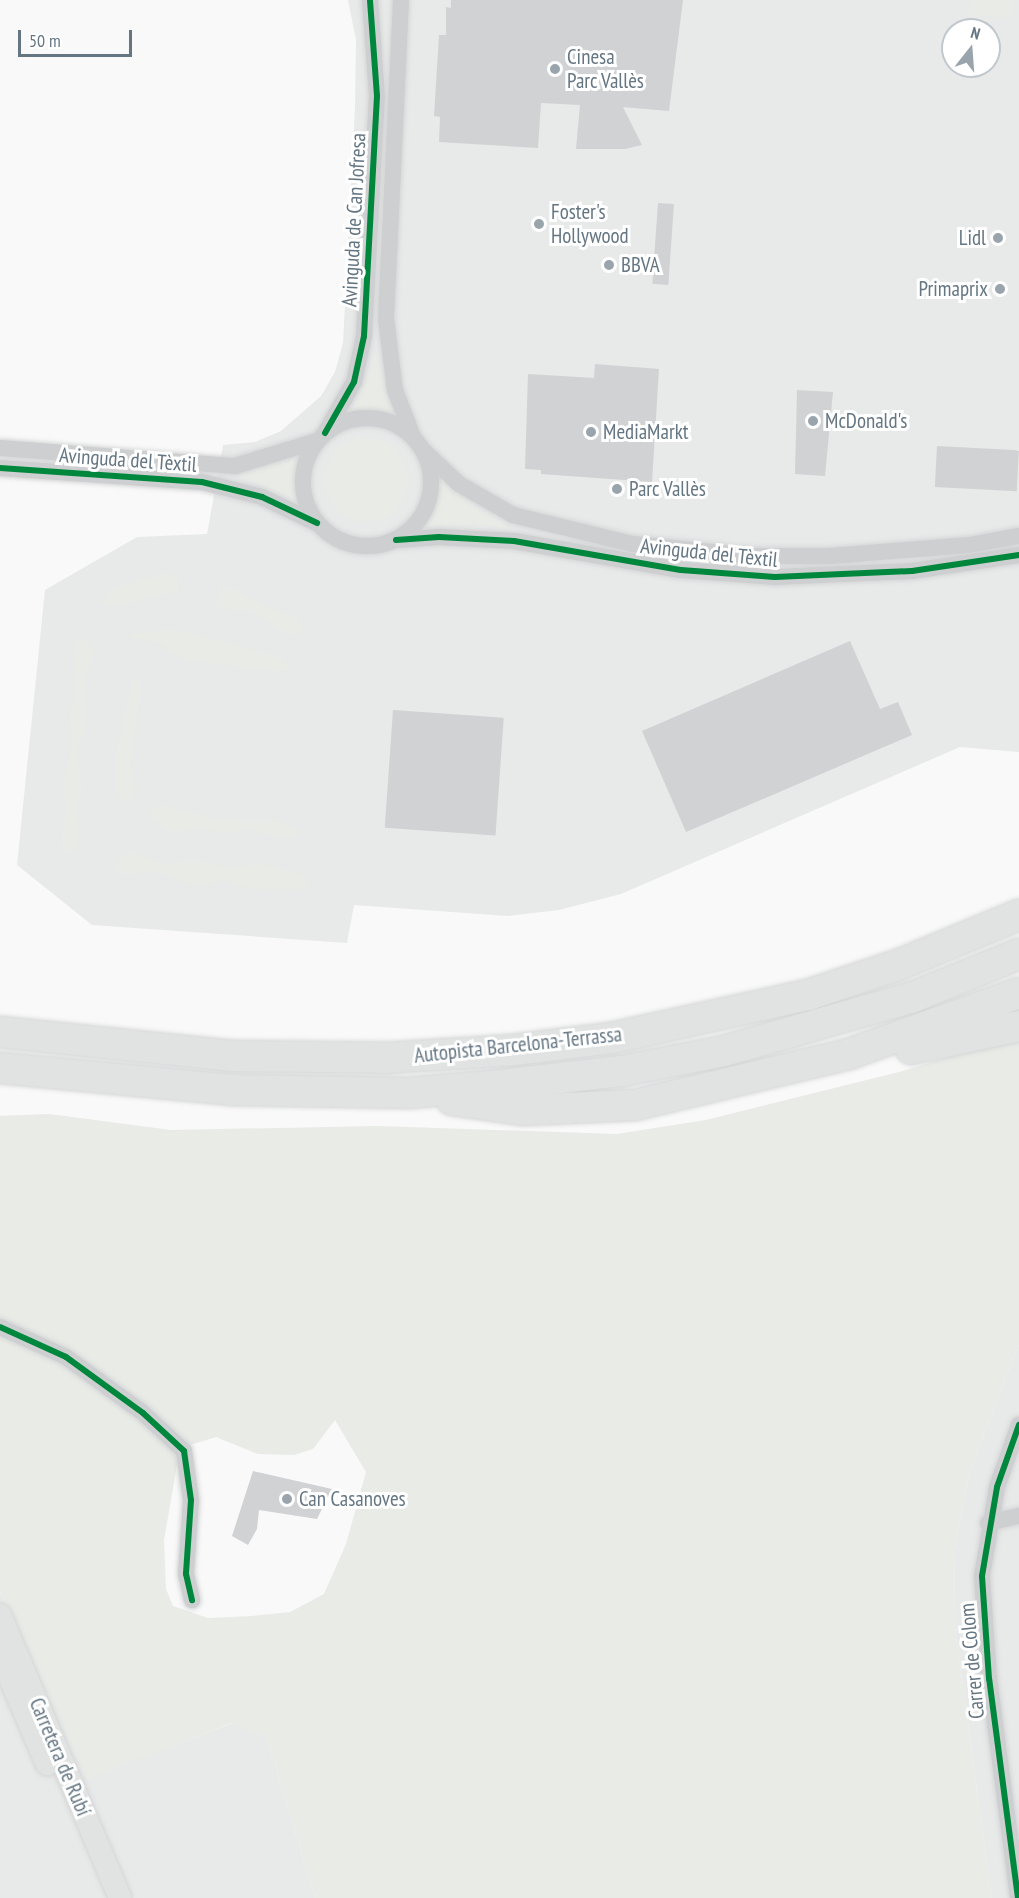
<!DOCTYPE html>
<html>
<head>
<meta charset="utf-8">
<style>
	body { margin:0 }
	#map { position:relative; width:1019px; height:1898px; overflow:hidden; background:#f9f9f9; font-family:"PT Sans Narrow",sans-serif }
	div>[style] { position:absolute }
	.built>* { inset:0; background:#e8e9e9 }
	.green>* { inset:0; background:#e8ebe6 }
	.round { border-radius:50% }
	.building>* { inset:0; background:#d0d2d3; transform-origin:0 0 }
	.roads { filter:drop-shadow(0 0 2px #d5d6d7) drop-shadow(0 0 2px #d5d6d7) }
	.street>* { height:16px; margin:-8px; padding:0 8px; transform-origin:8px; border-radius:8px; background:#cecfd0 }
	.street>.ring { margin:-8px; padding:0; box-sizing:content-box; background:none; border:16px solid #cecfd0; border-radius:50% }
	.secondary>* { height:22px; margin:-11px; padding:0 11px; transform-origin:11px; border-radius:11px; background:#e1e2e2 }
	.highway>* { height:30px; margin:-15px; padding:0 15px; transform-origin:15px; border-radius:15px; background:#e1e2e2 }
	.cycleway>* { height:6px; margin:-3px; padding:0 3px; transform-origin:3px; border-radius:3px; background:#00873e }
	.dots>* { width:16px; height:16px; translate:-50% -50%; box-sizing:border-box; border:3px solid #fff; border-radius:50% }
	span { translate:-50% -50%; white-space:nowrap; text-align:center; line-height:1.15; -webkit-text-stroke:6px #fff; paint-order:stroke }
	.poi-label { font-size:21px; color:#657683 }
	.left { translate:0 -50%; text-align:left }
	.right { translate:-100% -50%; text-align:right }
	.street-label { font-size:21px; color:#657683 }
	.north { position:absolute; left:941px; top:18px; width:60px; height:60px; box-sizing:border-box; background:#fff; border:2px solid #c1c8cd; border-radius:50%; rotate:17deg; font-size:16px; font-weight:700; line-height:24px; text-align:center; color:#657683 }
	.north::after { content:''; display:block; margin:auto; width:21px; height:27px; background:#99a4ac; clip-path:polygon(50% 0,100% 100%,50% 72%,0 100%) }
	.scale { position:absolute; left:18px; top:30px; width:114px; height:27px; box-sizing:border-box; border:3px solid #657683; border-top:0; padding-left:8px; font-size:18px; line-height:21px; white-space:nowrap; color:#657683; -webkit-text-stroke:4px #fff; paint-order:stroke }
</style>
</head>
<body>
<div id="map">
	<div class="built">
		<div style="clip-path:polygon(evenodd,348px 0,1019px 0,1019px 752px,960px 747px,621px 894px,559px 910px,507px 916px,354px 905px,347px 943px,92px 925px,17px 865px,45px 590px,137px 537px,207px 534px,223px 445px,255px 442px,281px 431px,321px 396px,335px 372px,343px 343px,355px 107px,356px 40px,348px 0,953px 30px,989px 30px,989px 66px,953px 66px,953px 30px)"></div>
		<div style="clip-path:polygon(1019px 1345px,1019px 1898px,992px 1898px,954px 1621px,955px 1548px,969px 1474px)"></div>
		<div style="clip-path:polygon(0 1592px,87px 1778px,233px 1723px,266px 1736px,315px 1898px,0 1898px)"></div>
	</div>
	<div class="green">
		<div style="clip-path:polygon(969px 0,1014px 0,1013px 18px,968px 15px)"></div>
		<div style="clip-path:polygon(374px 355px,376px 355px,394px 414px,352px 408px,369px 375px)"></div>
		<div class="round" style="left:324px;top:438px;width:84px;height:84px"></div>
		<div style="clip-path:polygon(297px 459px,294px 499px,240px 476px,241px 474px)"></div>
		<div style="clip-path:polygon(439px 477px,470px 504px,509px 528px,469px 524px,421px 527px,434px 507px)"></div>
		<div style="clip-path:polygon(165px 573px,180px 581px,177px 592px,116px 606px,101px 601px,110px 589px)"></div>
		<div style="clip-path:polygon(222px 586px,238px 590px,265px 608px,297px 617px,303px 628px,301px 635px,282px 633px,255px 612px,219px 608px,215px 601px)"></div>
		<div style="clip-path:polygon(172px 629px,277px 656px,290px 668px,279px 672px,182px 659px,159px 643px,131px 638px,131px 634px)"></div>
		<div style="clip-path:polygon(83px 638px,95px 650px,84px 680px,87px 716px,77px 757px,82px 786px,77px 806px,79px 843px,70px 855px,61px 845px,66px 808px,62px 782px,72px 748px,70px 713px,77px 681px,73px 644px)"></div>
		<div style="clip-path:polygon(135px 674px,141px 686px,130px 767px,136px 789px,128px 805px,115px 792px,115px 755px)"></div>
		<div style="clip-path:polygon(159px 804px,219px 820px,276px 821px,296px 828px,298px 836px,290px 839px,247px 829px,226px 834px,199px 828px,171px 833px,152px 820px,151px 809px)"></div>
		<div style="clip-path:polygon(133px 852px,161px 864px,196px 860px,234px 868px,258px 863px,304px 875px,308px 881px,304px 888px,290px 890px,251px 889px,224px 879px,199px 887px,156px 871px,129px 875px,116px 872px,120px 856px)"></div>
		<div style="clip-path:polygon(evenodd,1019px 1035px,1019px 1345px,969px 1474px,955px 1548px,954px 1621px,992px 1898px,315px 1898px,266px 1736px,232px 1723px,87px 1779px,0 1592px,0 1116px,49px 1114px,171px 1130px,378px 1126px,617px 1134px,706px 1120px,899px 1072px,1019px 1035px,335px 1420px,366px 1472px,346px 1544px,324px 1594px,290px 1612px,252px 1616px,208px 1618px,173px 1606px,166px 1589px,164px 1540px,180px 1448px,216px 1437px,258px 1454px,294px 1455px,313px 1449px,335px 1420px)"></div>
	</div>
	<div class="building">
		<div style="clip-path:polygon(451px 0,683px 0,669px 111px,623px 107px,642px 145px,625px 149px,576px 149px,580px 105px,541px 103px,538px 148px,439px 142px,440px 117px,434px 116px,439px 35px,446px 35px,446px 7px,451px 8px)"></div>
		<div style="left:658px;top:203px;width:16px;height:81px;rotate:4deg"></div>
		<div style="clip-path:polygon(595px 364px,659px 369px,652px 482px,541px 474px,541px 470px,525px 469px,528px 374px,594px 378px)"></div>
		<div style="clip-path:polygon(797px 390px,833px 392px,825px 476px,795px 474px)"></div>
		<div style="left:937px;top:446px;width:82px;height:41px;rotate:3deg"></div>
		<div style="clip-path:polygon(850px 641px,880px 709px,898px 702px,912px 735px,686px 832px,642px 731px)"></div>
		<div style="left:393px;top:710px;width:111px;height:118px;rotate:4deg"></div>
		<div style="clip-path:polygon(253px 1471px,332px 1489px,317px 1519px,259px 1510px,257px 1529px,248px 1545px,232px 1536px)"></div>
	</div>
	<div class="roads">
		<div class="street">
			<div style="left:401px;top:0;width:319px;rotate:92.7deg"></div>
			<div style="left:386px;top:319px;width:72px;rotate:82.8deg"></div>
			<div style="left:395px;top:390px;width:50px;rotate:69deg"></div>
			<div class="ring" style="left:303px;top:418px;width:112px;height:112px"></div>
			<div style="left:325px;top:433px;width:59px;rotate:-60.4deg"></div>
			<div style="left:354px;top:382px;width:47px;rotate:-77.7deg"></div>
			<div style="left:364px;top:336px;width:240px;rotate:-86.9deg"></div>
			<div style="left:377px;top:96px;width:96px;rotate:-94.2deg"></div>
			<div style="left:0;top:448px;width:236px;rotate:4.4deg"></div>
			<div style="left:235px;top:466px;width:86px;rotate:-17deg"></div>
			<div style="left:424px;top:451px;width:48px;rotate:43.3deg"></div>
			<div style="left:459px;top:484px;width:62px;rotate:29.9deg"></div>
			<div style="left:513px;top:515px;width:123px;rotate:13.6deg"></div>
			<div style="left:633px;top:544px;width:122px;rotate:5.7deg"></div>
			<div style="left:754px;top:556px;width:76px"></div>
			<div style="left:830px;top:556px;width:139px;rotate:-4.5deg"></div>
			<div style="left:969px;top:545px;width:51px;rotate:-10.2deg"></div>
			<div style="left:0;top:468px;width:202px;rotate:4deg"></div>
			<div style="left:202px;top:482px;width:62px;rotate:14deg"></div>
			<div style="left:262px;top:497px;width:60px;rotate:25.7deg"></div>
			<div style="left:396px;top:540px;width:43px;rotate:-4deg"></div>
			<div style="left:439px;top:537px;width:75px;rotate:3.1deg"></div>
			<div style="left:514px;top:541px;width:169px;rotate:9.9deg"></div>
			<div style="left:681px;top:570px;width:94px;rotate:4.3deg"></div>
			<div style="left:775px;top:577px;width:137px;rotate:-2.5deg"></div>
			<div style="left:912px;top:571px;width:108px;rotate:-8.5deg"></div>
			<div style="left:0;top:1327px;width:72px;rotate:24.4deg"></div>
			<div style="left:66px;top:1357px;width:95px;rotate:36deg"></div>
			<div style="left:143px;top:1413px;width:56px;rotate:42.8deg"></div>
			<div style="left:184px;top:1451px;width:49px;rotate:81.9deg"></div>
			<div style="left:191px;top:1500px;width:74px;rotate:93.9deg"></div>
			<div style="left:186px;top:1574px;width:27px;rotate:77deg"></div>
			<div style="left:988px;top:1523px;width:32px;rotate:-13deg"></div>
			<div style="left:1018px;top:1898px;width:221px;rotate:-97.5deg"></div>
			<div style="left:989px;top:1679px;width:103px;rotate:-93.9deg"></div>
			<div style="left:982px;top:1576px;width:90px;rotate:-80.4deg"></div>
			<div style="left:997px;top:1487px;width:66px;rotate:-70.5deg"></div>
		</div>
		<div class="secondary">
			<div style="left:0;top:1615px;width:307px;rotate:67deg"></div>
			<div style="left:0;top:1655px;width:119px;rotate:66.7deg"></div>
		</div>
		<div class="highway">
			<div style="left:0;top:1032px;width:233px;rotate:5.9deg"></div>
			<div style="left:232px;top:1056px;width:153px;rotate:0.7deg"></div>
			<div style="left:385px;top:1058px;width:129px;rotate:-3.5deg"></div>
			<div style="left:514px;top:1050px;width:99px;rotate:-7deg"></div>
			<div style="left:612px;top:1038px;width:201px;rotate:-12.4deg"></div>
			<div style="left:808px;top:995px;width:95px;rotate:-18.4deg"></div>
			<div style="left:898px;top:965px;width:131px;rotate:-22.5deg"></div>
			<div style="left:911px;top:1049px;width:110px;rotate:-12deg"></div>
			<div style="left:0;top:1068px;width:233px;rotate:5.4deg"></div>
			<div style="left:232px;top:1090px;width:176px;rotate:1deg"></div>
			<div style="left:408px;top:1093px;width:84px;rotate:-4.8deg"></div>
			<div style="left:492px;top:1086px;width:131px;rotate:-6.6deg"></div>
			<div style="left:622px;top:1071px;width:104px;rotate:-11.1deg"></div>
			<div style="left:724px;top:1051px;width:197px;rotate:-15.9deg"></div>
			<div style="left:913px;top:997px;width:114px;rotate:-22.1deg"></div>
			<div style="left:452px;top:1100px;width:73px;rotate:7.9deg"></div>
			<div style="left:524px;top:1110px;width:111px;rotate:-2.6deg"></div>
			<div style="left:635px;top:1105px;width:220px;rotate:-13.4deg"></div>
			<div style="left:849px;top:1054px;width:181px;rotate:-19.7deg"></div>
		</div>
	</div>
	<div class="cycleway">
		<div style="left:325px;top:433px;width:59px;rotate:-60.4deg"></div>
		<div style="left:354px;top:382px;width:47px;rotate:-77.7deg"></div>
		<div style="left:364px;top:336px;width:240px;rotate:-86.9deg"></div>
		<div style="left:377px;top:96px;width:96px;rotate:-94.2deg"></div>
		<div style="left:0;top:468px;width:202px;rotate:4deg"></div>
		<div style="left:202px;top:482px;width:62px;rotate:14deg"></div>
		<div style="left:262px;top:497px;width:61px;rotate:25.3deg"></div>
		<div style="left:396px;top:540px;width:43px;rotate:-4deg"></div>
		<div style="left:439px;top:537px;width:75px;rotate:3.1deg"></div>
		<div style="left:514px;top:541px;width:169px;rotate:9.9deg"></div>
		<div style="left:681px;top:570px;width:94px;rotate:4.3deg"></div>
		<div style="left:775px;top:577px;width:137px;rotate:-2.5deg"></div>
		<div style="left:912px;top:571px;width:108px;rotate:-8.5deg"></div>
		<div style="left:0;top:1327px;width:72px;rotate:24.4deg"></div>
		<div style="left:66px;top:1357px;width:95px;rotate:36deg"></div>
		<div style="left:143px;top:1413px;width:56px;rotate:42.8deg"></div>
		<div style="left:184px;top:1451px;width:49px;rotate:81.9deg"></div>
		<div style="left:191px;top:1500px;width:74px;rotate:93.9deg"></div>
		<div style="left:186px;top:1574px;width:27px;rotate:77deg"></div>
		<div style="left:1018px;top:1898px;width:221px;rotate:-97.5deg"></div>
		<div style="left:989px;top:1679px;width:103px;rotate:-93.9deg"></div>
		<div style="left:982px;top:1576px;width:90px;rotate:-80.4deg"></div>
		<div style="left:997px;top:1487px;width:66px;rotate:-70.5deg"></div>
	</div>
	<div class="dots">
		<div style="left:555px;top:69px;background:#99a4ac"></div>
		<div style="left:539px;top:224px;background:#99a4ac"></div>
		<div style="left:998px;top:238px;background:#99a4ac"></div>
		<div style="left:609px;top:265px;background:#99a4ac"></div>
		<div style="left:1000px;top:289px;background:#99a4ac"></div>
		<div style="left:813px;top:421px;background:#99a4ac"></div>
		<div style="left:591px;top:432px;background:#99a4ac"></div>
		<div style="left:617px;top:489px;background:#99a4ac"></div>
		<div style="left:287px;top:1499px;background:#99a4ac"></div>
	</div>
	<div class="poi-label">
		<span class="left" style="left:567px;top:69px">Cinesa<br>Parc Vallès</span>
		<span class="left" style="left:551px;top:224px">Foster's<br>Hollywood</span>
		<span class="right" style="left:986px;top:238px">Lidl</span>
		<span class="left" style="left:621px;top:265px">BBVA</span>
		<span class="right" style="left:988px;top:289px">Primaprix</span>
		<span class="left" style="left:825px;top:421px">McDonald's</span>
		<span class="left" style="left:603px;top:432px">MediaMarkt</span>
		<span class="left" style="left:629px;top:489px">Parc Vallès</span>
		<span class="left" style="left:299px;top:1499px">Can Casanoves</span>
	</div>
	<div class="street-label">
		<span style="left:354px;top:220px;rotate:-87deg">Avinguda de Can Jofresa</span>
		<span style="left:128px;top:460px;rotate:4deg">Avinguda del Tèxtil</span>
		<span style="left:709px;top:553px;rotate:6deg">Avinguda del Tèxtil</span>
		<span style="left:518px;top:1045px;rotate:-6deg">Autopista Barcelona-Terrassa</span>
		<span style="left:972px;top:1661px;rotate:-95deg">Carrer de Colom</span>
		<span style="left:60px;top:1757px;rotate:67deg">Carretera de Rubí</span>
	</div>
	<div class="north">N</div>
	<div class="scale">50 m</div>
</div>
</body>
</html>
